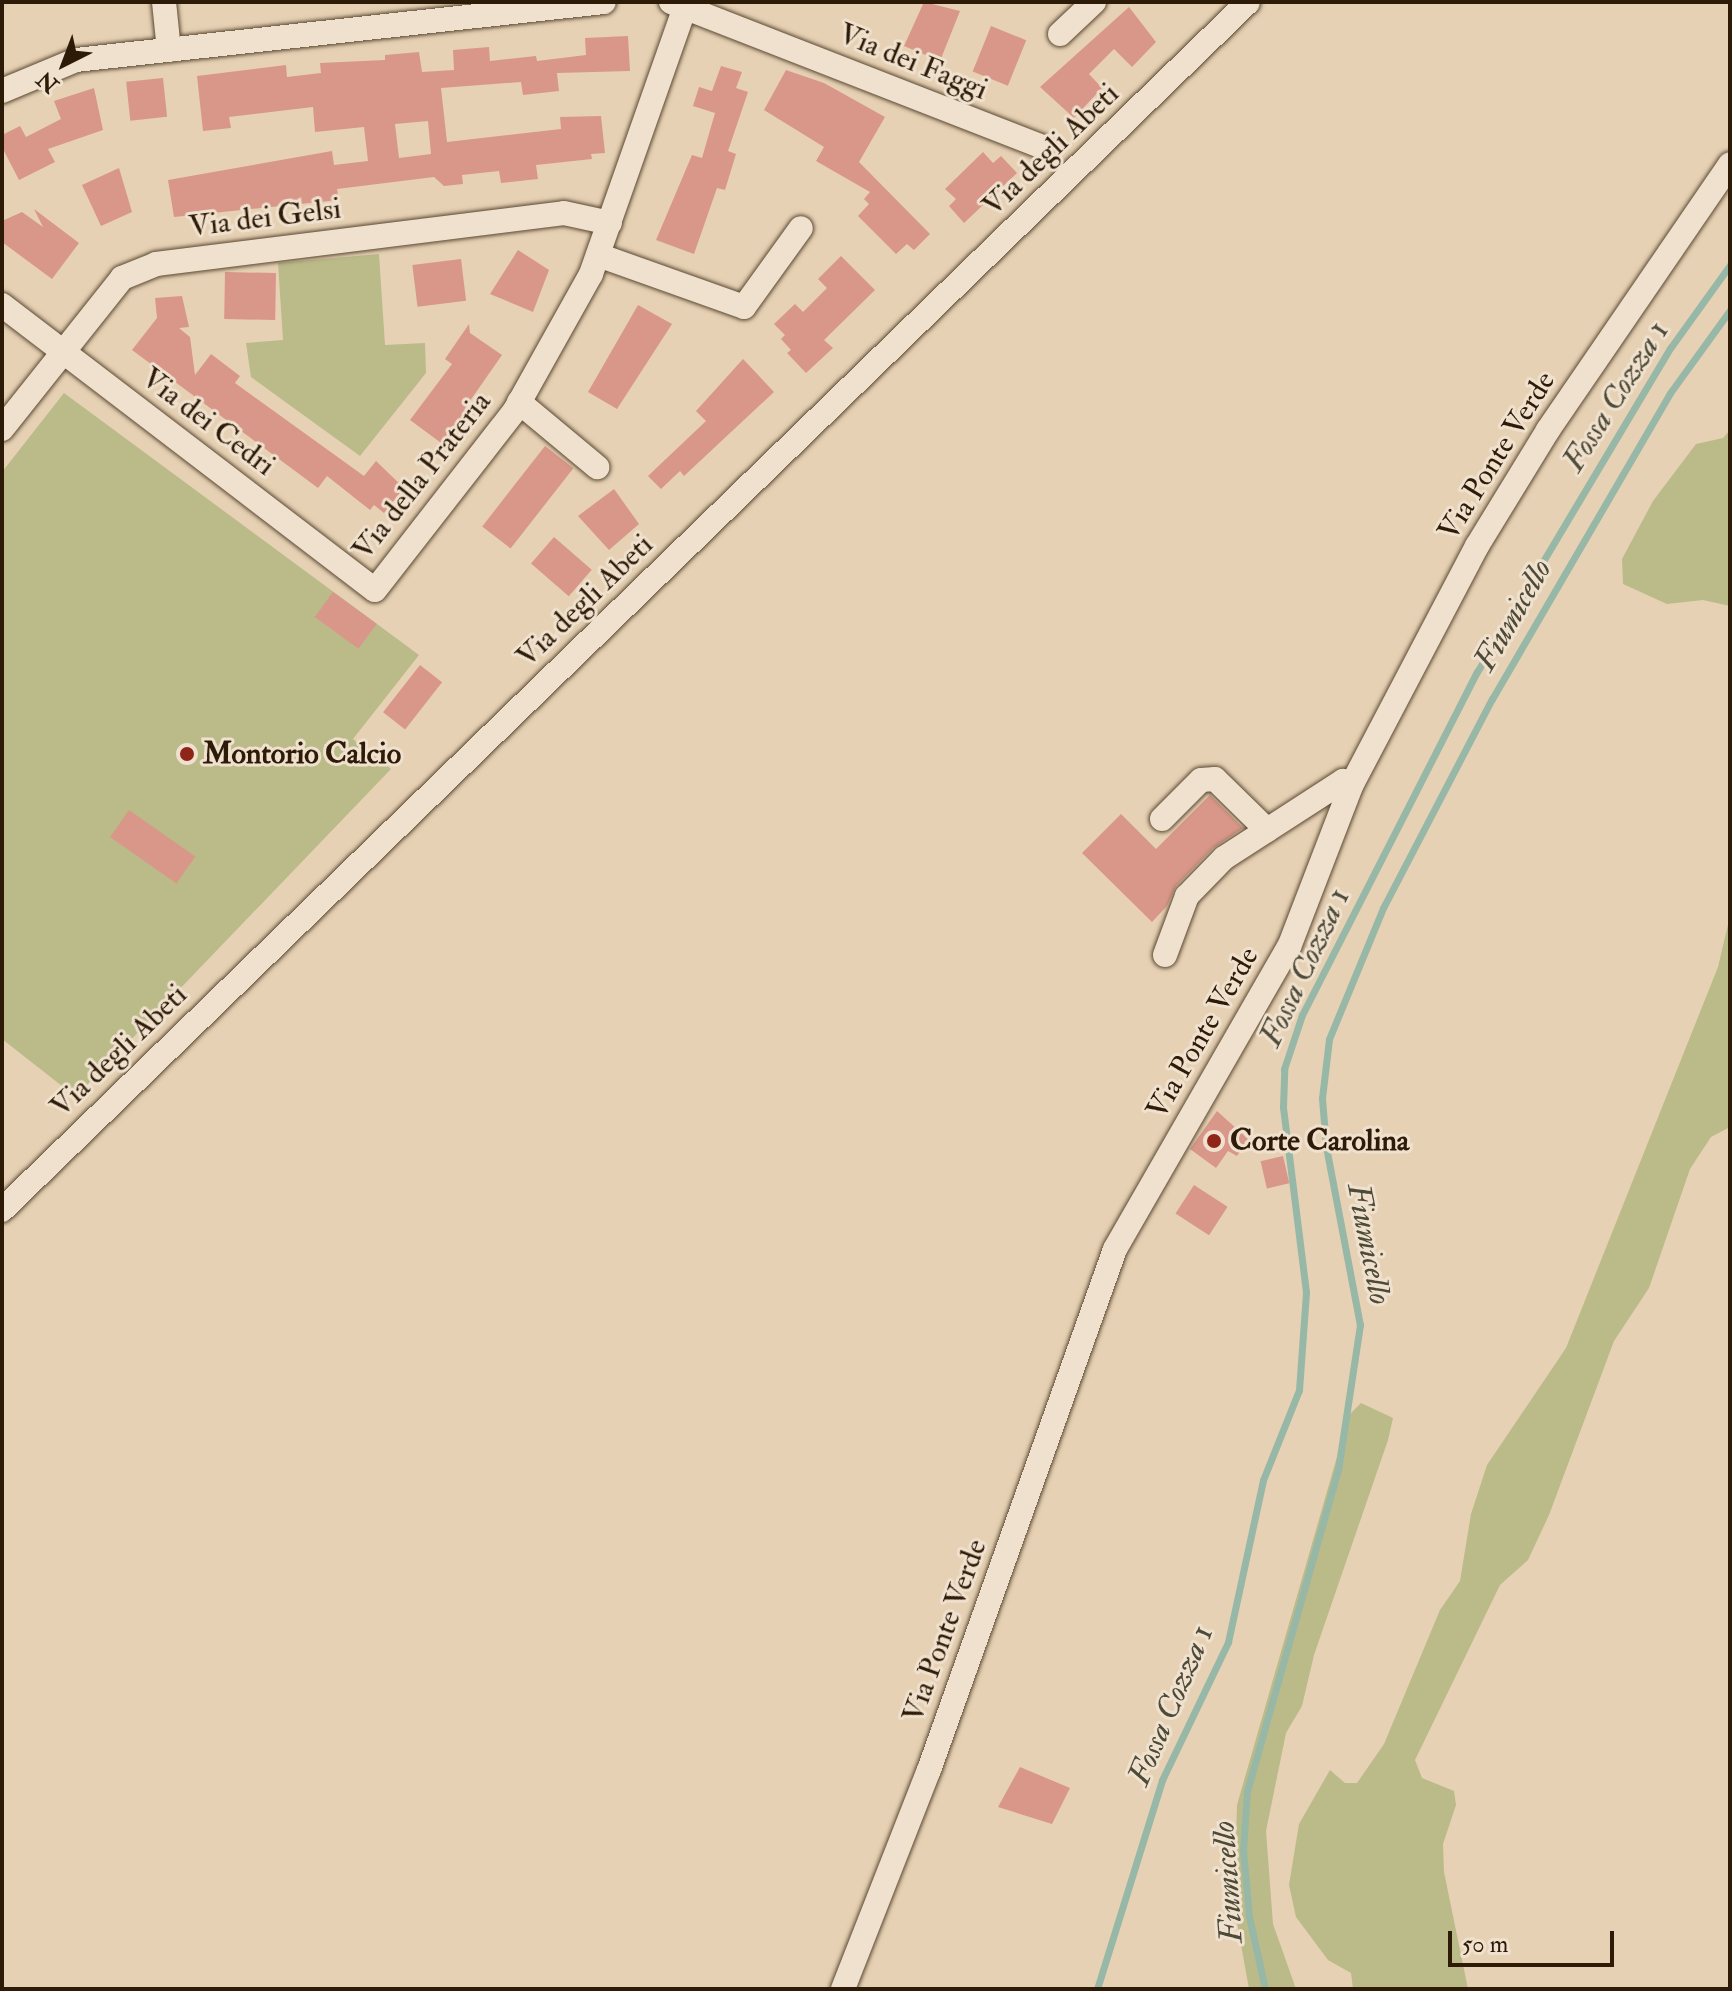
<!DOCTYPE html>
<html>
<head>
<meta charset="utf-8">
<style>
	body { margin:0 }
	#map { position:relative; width:1732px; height:1991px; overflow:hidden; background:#e6d1b4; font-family:"IM FELL Double Pica",serif }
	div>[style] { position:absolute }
	.green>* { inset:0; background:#bbba89 }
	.stream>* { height:7px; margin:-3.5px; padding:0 3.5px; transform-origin:3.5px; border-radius:3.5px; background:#97b8a7 }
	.building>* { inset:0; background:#d99789; transform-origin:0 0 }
	.roads { filter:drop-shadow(0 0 2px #5b4832) drop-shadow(0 0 2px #5b4832) }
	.minor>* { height:24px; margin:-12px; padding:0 12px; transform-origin:12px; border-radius:12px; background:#efe1ce }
	.dots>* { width:22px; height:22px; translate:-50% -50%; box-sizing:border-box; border:4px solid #efe1ce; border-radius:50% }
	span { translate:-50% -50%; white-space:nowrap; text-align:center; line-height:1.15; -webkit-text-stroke:6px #efe1ce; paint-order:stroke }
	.street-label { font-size:30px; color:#2d1b07 }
	.poi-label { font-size:30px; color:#2d1b07; font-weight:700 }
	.left { translate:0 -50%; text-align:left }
	.water-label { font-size:32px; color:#4d4a37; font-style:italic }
	.frame { position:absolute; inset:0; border:4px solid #2d1b07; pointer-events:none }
	.north { position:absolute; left:24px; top:24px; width:80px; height:80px; -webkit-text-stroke:6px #efe1ce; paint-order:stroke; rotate:222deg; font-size:22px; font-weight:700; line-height:32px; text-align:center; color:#2d1b07 }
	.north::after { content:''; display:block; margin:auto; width:28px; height:36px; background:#2d1b07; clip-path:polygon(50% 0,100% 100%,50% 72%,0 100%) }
	.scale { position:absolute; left:1448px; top:1931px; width:166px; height:36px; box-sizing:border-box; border:4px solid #2d1b07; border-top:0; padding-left:10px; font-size:24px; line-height:28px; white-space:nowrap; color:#2d1b07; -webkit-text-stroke:6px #efe1ce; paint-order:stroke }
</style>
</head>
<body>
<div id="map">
	<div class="green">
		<div style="clip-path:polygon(379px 254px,385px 345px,425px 343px,426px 373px,360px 456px,251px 377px,246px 343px,283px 340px,278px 263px)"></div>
		<div style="clip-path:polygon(64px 393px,419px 655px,353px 739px,391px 769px,76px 1097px,2px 1039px,2px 472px)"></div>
		<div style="clip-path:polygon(1730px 430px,1730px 606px,1703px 600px,1667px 604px,1623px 584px,1622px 559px,1653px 501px,1696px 444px,1723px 438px)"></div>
		<div style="clip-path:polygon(1730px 916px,1730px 1127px,1711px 1137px,1690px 1169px,1649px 1288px,1614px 1341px,1549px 1515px,1528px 1560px,1500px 1585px,1415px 1760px,1422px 1778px,1454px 1791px,1456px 1805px,1443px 1844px,1444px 1872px,1468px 1989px,1353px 1989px,1351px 1973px,1328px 1960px,1296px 1917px,1289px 1885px,1299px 1824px,1330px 1770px,1345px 1783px,1357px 1783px,1384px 1744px,1440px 1610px,1460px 1581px,1471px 1514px,1487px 1465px,1566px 1348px,1718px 967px)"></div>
		<div style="clip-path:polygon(1361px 1403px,1393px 1418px,1388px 1440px,1314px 1655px,1302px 1706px,1286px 1733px,1266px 1831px,1273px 1924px,1296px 1989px,1249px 1989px,1234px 1906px,1237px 1805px,1349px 1415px)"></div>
	</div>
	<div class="stream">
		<div style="left:1097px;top:1989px;width:219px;rotate:-72.7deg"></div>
		<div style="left:1162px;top:1780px;width:153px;rotate:-64.4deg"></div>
		<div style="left:1228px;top:1642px;width:166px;rotate:-77.8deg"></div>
		<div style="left:1263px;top:1480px;width:97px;rotate:-68.2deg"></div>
		<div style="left:1299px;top:1390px;width:98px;rotate:-85.9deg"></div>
		<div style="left:1306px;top:1292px;width:186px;rotate:-97.1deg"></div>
		<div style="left:1283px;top:1107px;width:38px;rotate:-88deg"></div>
		<div style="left:1284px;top:1069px;width:57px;rotate:-71.6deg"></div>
		<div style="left:1302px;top:1015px;width:385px;rotate:-63deg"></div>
		<div style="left:1477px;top:672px;width:378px;rotate:-59.2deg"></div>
		<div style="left:1671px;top:347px;width:101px;rotate:-54.3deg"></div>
		<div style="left:1265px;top:1989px;width:75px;rotate:-102.4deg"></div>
		<div style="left:1249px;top:1916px;width:66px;rotate:-95.2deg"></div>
		<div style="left:1243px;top:1850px;width:59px;rotate:-86.1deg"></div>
		<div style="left:1247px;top:1791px;width:334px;rotate:-74.2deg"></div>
		<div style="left:1338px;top:1470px;width:147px;rotate:-81.4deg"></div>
		<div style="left:1360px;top:1325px;width:181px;rotate:-100.8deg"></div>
		<div style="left:1326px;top:1147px;width:49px;rotate:-94.7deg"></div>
		<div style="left:1322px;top:1098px;width:59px;rotate:-83.2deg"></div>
		<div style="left:1329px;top:1039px;width:142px;rotate:-67.6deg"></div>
		<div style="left:1383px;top:908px;width:236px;rotate:-62.5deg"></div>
		<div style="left:1492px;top:699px;width:354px;rotate:-59.8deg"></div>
		<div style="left:1670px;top:393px;width:102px;rotate:-54.1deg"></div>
	</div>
	<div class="building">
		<div style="clip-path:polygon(924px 2px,960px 11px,940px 61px,904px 46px)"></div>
		<div style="clip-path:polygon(1129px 7px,1156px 42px,1132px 67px,1114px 49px,1089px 74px,1102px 88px,1074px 118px,1040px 87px)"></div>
		<div style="left:991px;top:26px;width:38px;height:49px;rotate:22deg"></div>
		<div style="clip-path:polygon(evenodd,628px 36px,630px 71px,557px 73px,559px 91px,523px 95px,521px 82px,441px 88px,447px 142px,561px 129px,560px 117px,601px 116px,605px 153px,591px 154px,592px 159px,536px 165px,538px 179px,501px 183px,499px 171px,462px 175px,463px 184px,444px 186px,434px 177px,337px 189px,339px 200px,174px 217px,168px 180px,332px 151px,334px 165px,368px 161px,364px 127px,315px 132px,313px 107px,229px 117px,231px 128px,203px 131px,197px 76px,286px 65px,287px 77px,321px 73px,320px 63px,385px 60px,385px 55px,419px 52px,422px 72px,454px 70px,453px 50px,489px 47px,490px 61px,536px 56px,537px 61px,586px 55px,585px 38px,628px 36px,428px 121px,431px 154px,399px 158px,395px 124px,428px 121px)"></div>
		<div style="clip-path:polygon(721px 66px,742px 72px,736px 88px,748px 92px,728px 151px,736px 154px,725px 190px,717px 188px,694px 254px,656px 240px,692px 155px,702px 158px,715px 113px,693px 106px,699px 87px,712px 91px)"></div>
		<div style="clip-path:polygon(786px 70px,824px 83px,885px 117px,859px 162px,930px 234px,914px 250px,907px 244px,896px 254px,858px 216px,869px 204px,864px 199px,870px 192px,816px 161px,824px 147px,764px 110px)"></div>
		<div style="left:163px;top:78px;width:39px;height:37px;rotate:84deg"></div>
		<div style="clip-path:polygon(94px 88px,103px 130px,48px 149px,55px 162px,19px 180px,2px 147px,2px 135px,20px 126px,26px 137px,61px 119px,54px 101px)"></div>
		<div style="clip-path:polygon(983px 152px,993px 163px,1001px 156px,1017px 173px,964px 223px,949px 206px,956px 199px,945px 189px)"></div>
		<div style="clip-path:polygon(119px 168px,132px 212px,101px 226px,82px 185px)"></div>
		<div style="clip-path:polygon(34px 209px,79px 243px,52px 279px,2px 242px,2px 221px,22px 212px,43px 227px)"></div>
		<div style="clip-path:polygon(518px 250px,549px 270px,533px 312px,490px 294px)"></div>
		<div style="clip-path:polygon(841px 256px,875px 290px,824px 340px,833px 348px,806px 373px,787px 353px,791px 350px,781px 339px,785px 335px,774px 324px,795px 304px,803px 312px,827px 288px,818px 279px)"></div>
		<div style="left:461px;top:259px;width:42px;height:49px;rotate:83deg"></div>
		<div style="left:276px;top:273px;width:47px;height:51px;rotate:91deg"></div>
		<div style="clip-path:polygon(182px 296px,189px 327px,179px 328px,190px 337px,195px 375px,211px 354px,240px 376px,235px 383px,364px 476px,376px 461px,404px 488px,384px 513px,374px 505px,370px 510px,327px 476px,318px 488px,132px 350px,157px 318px,155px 298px)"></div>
		<div style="clip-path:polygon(638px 305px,672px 324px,617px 409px,588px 392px)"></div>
		<div style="clip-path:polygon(469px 324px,470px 333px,502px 355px,465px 408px,473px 414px,448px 448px,410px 420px,452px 364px,445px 359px)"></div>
		<div style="clip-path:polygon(743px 359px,774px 392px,684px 476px,680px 471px,661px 489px,648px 476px,706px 421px,696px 411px)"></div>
		<div style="left:545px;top:446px;width:36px;height:102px;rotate:38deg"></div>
		<div style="clip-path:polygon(614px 489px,639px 524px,609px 550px,578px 516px)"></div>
		<div style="left:554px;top:537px;width:50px;height:35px;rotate:41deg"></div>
		<div style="left:333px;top:592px;width:54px;height:31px;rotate:36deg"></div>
		<div style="left:420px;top:665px;width:28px;height:60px;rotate:38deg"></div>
		<div style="clip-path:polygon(1210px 795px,1243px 828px,1213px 848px,1176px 886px,1167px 906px,1152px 922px,1082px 853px,1121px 814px,1156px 849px)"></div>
		<div style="left:129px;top:810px;width:81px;height:33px;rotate:35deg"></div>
		<div style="clip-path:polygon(1217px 1111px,1248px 1139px,1237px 1156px,1228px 1151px,1216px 1168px,1190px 1149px)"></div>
		<div style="left:1283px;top:1156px;width:28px;height:23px;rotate:77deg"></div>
		<div style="left:1194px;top:1185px;width:40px;height:34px;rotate:33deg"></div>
		<div style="clip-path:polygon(1020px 1767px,1070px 1788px,1052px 1824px,998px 1807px)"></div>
	</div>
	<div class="roads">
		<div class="minor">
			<div style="left:164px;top:2px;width:48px;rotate:84.1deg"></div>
			<div style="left:671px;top:2px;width:398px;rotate:21.3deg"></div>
			<div style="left:1060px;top:34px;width:47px;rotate:-43.3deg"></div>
			<div style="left:2px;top:91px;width:80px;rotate:-22.7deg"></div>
			<div style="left:76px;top:60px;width:531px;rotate:-6.27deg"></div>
			<div style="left:598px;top:255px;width:155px;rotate:19.6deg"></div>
			<div style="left:744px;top:307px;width:97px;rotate:-54.2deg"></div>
			<div style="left:2px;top:305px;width:469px;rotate:37.4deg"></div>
			<div style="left:375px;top:590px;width:228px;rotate:-52.1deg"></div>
			<div style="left:515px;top:410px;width:156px;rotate:-60.8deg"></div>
			<div style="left:591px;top:274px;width:288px;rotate:-70.6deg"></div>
			<div style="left:519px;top:402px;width:102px;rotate:39.8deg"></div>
			<div style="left:2px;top:429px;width:193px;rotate:-51.5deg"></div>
			<div style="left:122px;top:278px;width:37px;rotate:-22deg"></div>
			<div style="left:156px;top:264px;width:411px;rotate:-7.1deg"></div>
			<div style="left:564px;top:213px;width:47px;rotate:12.3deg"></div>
			<div style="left:1162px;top:819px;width:55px;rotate:-45deg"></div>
			<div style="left:1201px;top:780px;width:14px;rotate:-4deg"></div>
			<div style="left:1215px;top:779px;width:73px;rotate:44.4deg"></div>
			<div style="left:1165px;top:955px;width:63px;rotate:-69.6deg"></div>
			<div style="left:1187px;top:896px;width:53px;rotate:-45.8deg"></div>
			<div style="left:1224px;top:858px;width:142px;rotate:-32.9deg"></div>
			<div style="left:1343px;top:781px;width:9px;rotate:32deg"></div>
			<div style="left:2px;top:1210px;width:1735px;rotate:-44.11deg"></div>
			<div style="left:843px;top:1989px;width:235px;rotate:-68.6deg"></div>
			<div style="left:929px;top:1770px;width:553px;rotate:-70.35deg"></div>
			<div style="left:1115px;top:1249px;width:349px;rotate:-60.1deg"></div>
			<div style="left:1289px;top:947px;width:173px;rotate:-68.9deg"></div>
			<div style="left:1351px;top:786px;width:271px;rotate:-62.3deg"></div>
			<div style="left:1477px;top:546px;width:136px;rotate:-58.5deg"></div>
			<div style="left:1548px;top:430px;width:322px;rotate:-55.6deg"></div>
		</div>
	</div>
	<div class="dots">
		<div style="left:187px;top:754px;background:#8f2418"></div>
		<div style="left:1214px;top:1141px;background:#8f2418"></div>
	</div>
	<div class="street-label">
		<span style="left:913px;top:62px;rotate:22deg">Via dei Faggi</span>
		<span style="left:1051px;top:150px;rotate:-44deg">Via degli Abeti</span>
		<span style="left:265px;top:218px;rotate:-7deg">Via dei Gelsi</span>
		<span style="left:208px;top:422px;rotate:37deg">Via dei Cedri</span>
		<span style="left:1497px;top:456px;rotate:-58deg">Via Ponte Verde</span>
		<span style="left:422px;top:476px;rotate:-52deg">Via della Prateria</span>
		<span style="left:585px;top:601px;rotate:-44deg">Via degli Abeti</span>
		<span style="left:1203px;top:1033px;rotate:-60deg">Via Ponte Verde</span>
		<span style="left:119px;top:1051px;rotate:-44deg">Via degli Abeti</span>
		<span style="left:945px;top:1631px;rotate:-70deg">Via Ponte Verde</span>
	</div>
	<div class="poi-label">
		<span class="left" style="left:203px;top:754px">Montorio Calcio</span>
		<span class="left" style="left:1230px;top:1141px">Corte Carolina</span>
	</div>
	<div class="water-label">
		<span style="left:1616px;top:396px;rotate:-58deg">Fossa Cozza 1</span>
		<span style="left:1513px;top:615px;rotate:-60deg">Fiumicello</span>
		<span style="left:1305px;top:967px;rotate:-65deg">Fossa Cozza 1</span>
		<span style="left:1369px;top:1244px;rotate:79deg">Fiumicello</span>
		<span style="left:1171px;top:1705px;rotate:-67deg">Fossa Cozza 1</span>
		<span style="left:1228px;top:1882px;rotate:-94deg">Fiumicello</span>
	</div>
	<div class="frame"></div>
	<div class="north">N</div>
	<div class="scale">50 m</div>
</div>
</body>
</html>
